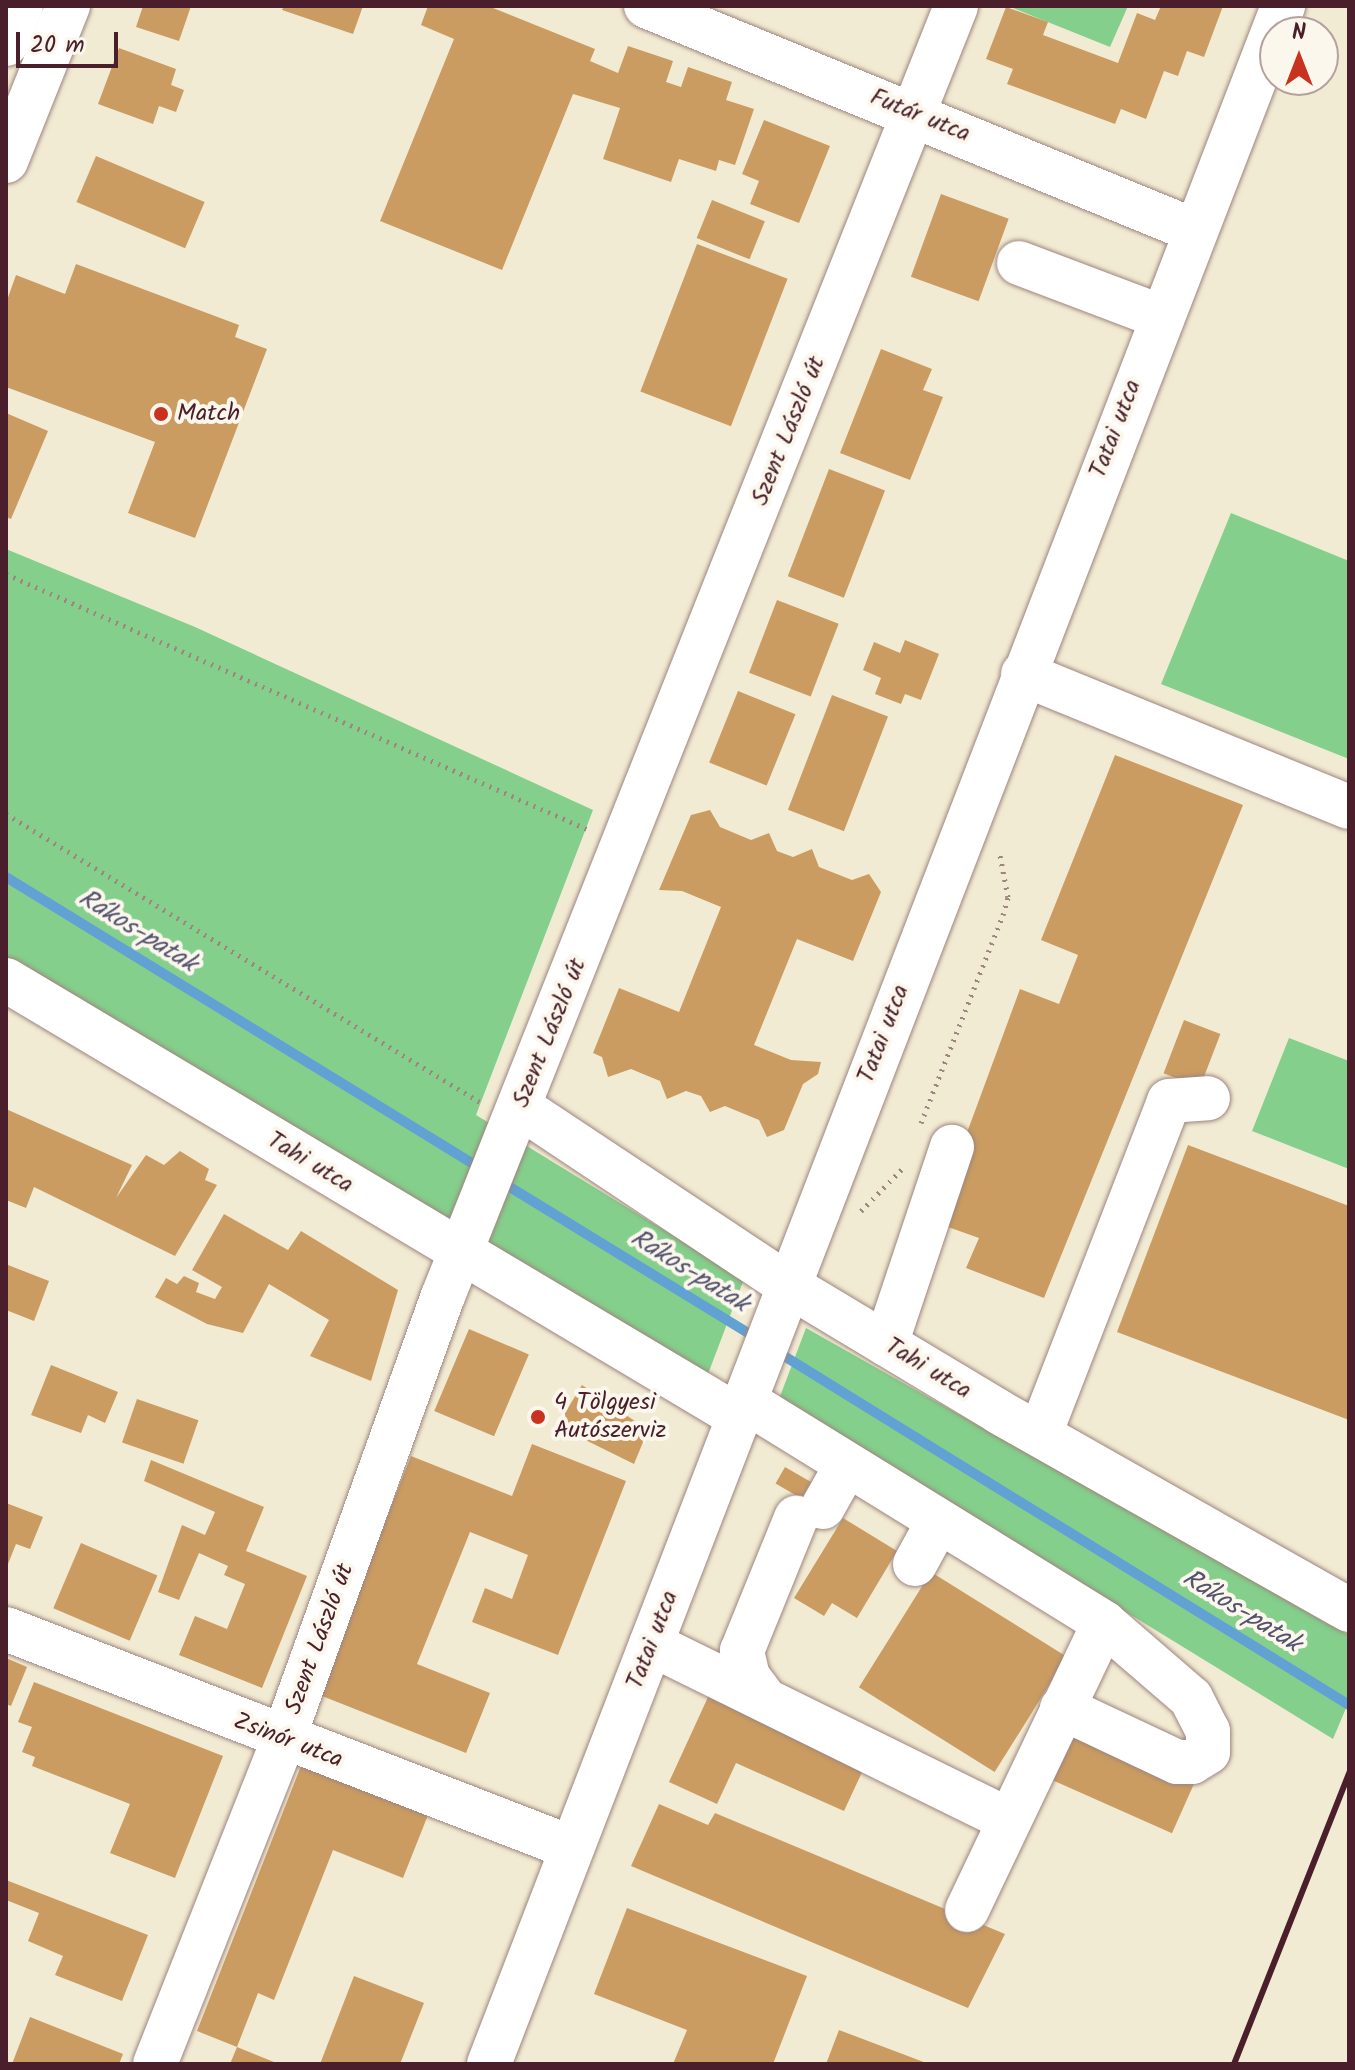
<!DOCTYPE html>
<html>
<head>
<meta charset="utf-8">
<style>
	body { margin:0 }
	#map { position:relative; width:1355px; height:2070px; overflow:hidden; background:#f2ebd3; font-family:Kalam,sans-serif }
	div>[style] { position:absolute }
	.green>* { inset:0; background:#84cf8c }
	.stream>* { height:10px; margin:-5px; padding:0 5px; transform-origin:5px; border-radius:5px; background:#61a1d4 }
	.building>* { inset:0; background:#cb9c61; transform-origin:0 0 }
	.path>* { height:5px; margin-top:-2.5px; transform-origin:0; background:repeating-linear-gradient(90deg,#9e857f 0 2px,transparent 0 8px) }
	.roads { filter:drop-shadow(0 0 2px #9e857f) drop-shadow(0 0 2px #9e857f) }
	.minor>* { height:44px; margin:-22px; padding:0 22px; transform-origin:22px; border-radius:22px; background:#fff }
	.rail>* { height:6px; margin:-3px; padding:0 3px; transform-origin:3px; border-radius:3px; background:#4a1f2b }
	.dots>* { width:22px; height:22px; translate:-50% -50%; box-sizing:border-box; border:4px solid #fbf7ec; border-radius:50% }
	span { translate:-50% -50%; white-space:nowrap; text-align:center; line-height:1.15; -webkit-text-stroke:8px #fbf7ec; paint-order:stroke }
	.street-label { font-size:24px; color:#4a1f2b }
	.poi-label { font-size:24px; color:#4a1f2b }
	.left { translate:0 -50%; text-align:left }
	.water-label { font-size:26px; color:#53536f; font-style:italic }
	.frame { position:absolute; inset:0; border:8px solid #4a1f2b; pointer-events:none }
	.north { position:absolute; left:1259px; top:16px; width:80px; height:80px; box-sizing:border-box; background:#fbf7ec; border:2px solid #b4a19f; border-radius:50%; rotate:0deg; font-size:22px; font-weight:700; line-height:32px; text-align:center; color:#4a1f2b }
	.north::after { content:''; display:block; margin:auto; width:28px; height:36px; background:#c8321e; clip-path:polygon(50% 0,100% 100%,50% 72%,0 100%) }
	.scale { position:absolute; left:16px; top:32px; width:102px; height:36px; box-sizing:border-box; border:4px solid #4a1f2b; border-top:0; padding-left:10px; font-size:24px; line-height:28px; white-space:nowrap; color:#4a1f2b; -webkit-text-stroke:6px #fbf7ec; paint-order:stroke }
</style>
</head>
<body>
<div id="map">
	<div class="green">
		<div style="clip-path:polygon(1008px 6px,1128px 6px,1110px 47px)"></div>
		<div style="clip-path:polygon(1231px 513px,1349px 561px,1349px 759px,1161px 684px)"></div>
		<div style="clip-path:polygon(6px 549px,195px 627px,593px 810px,476px 1115px,744px 1279px,708px 1374px,6px 958px)"></div>
		<div style="clip-path:polygon(1289px 1038px,1349px 1061px,1349px 1169px,1252px 1131px)"></div>
		<div style="clip-path:polygon(806px 1328px,1349px 1635px,1349px 1701px,1333px 1739px,779px 1399px)"></div>
	</div>
	<div class="stream">
		<div style="left:6px;top:877px;width:560px;rotate:31.56deg"></div>
		<div style="left:500px;top:1181px;width:304px;rotate:31.5deg"></div>
		<div style="left:776px;top:1351px;width:674px;rotate:31.71deg"></div>
	</div>
	<div class="building">
		<div style="clip-path:polygon(143px 6px,191px 6px,179px 41px,136px 27px)"></div>
		<div style="clip-path:polygon(284px 6px,363px 6px,353px 34px,282px 10px)"></div>
		<div style="clip-path:polygon(428px 6px,488px 6px,595px 49px,590px 61px,618px 73px,628px 46px,673px 61px,666px 82px,681px 87px,688px 67px,732px 82px,726px 100px,754px 109px,735px 165px,719px 160px,716px 171px,679px 159px,671px 182px,603px 159px,620px 108px,573px 94px,502px 270px,380px 221px,454px 39px,421px 25px)"></div>
		<div style="clip-path:polygon(1161px 6px,1223px 6px,1204px 57px,1187px 51px,1178px 76px,1164px 71px,1146px 119px,1121px 109px,1115px 124px,1007px 84px,1013px 69px,986px 59px,1006px 7px,1048px 22px,1043px 35px,1118px 63px,1137px 13px,1155px 20px)"></div>
		<div style="clip-path:polygon(119px 48px,176px 69px,171px 85px,184px 90px,176px 112px,159px 106px,153px 124px,98px 104px)"></div>
		<div style="clip-path:polygon(764px 120px,830px 146px,799px 223px,750px 204px,759px 181px,742px 174px)"></div>
		<div style="left:96px;top:156px;width:118px;height:50px;rotate:23deg"></div>
		<div style="left:941px;top:194px;width:72px;height:88px;rotate:20deg"></div>
		<div style="left:712px;top:200px;width:57px;height:41px;rotate:22deg"></div>
		<div style="left:697px;top:244px;width:97px;height:158px;rotate:21deg"></div>
		<div style="clip-path:polygon(76px 264px,239px 325px,235px 337px,267px 349px,195px 538px,128px 513px,155px 442px,6px 387px,6px 303px,16px 275px,65px 294px)"></div>
		<div style="clip-path:polygon(881px 349px,932px 369px,923px 390px,943px 397px,910px 480px,840px 453px)"></div>
		<div style="clip-path:polygon(6px 413px,48px 431px,11px 519px,6px 517px)"></div>
		<div style="left:829px;top:469px;width:60px;height:115px;rotate:21deg"></div>
		<div style="left:777px;top:600px;width:66px;height:78px;rotate:21deg"></div>
		<div style="clip-path:polygon(905px 640px,939px 654px,921px 700px,905px 694px,901px 704px,875px 694px,881px 678px,863px 670px,874px 642px,900px 653px)"></div>
		<div style="left:738px;top:691px;width:62px;height:77px;rotate:22deg"></div>
		<div style="left:832px;top:695px;width:60px;height:123px;rotate:21deg"></div>
		<div style="clip-path:polygon(1115px 755px,1243px 805px,1044px 1298px,966px 1268px,979px 1238px,934px 1222px,1020px 989px,1059px 1004px,1078px 955px,1041px 940px)"></div>
		<div style="clip-path:polygon(710px 810px,720px 827px,751px 840px,769px 833px,777px 851px,793px 857px,812px 849px,819px 867px,852px 880px,869px 874px,881px 892px,853px 961px,797px 939px,754px 1045px,791px 1060px,821px 1062px,818px 1074px,803px 1084px,784px 1130px,767px 1137px,759px 1120px,725px 1106px,710px 1112px,701px 1096px,686px 1091px,667px 1099px,660px 1081px,631px 1069px,608px 1077px,602px 1057px,593px 1053px,619px 988px,679px 1012px,721px 907px,682px 891px,659px 890px,691px 815px)"></div>
		<div style="left:1184px;top:1020px;width:39px;height:57px;rotate:21deg"></div>
		<div style="clip-path:polygon(6px 1109px,132px 1165px,116px 1198px,146px 1155px,164px 1165px,180px 1151px,209px 1169px,205px 1180px,217px 1185px,175px 1256px,34px 1187px,26px 1208px,6px 1200px)"></div>
		<div style="clip-path:polygon(1188px 1145px,1349px 1206px,1349px 1420px,1117px 1332px)"></div>
		<div style="clip-path:polygon(224px 1214px,288px 1250px,301px 1231px,398px 1290px,371px 1381px,310px 1356px,329px 1320px,269px 1284px,243px 1333px,207px 1324px,155px 1297px,166px 1278px,177px 1284px,184px 1276px,199px 1283px,196px 1292px,215px 1299px,222px 1287px,192px 1270px)"></div>
		<div style="clip-path:polygon(8px 1265px,49px 1281px,34px 1321px,6px 1310px)"></div>
		<div style="left:469px;top:1329px;width:65px;height:89px;rotate:23deg"></div>
		<div style="clip-path:polygon(51px 1365px,118px 1392px,105px 1423px,88px 1415px,81px 1433px,31px 1415px)"></div>
		<div style="clip-path:polygon(582px 1385px,648px 1430px,634px 1464px,557px 1426px)"></div>
		<div style="left:137px;top:1399px;width:65px;height:46px;rotate:19deg"></div>
		<div style="clip-path:polygon(532px 1444px,626px 1481px,558px 1655px,472px 1622px,485px 1588px,512px 1599px,528px 1555px,470px 1532px,417px 1664px,490px 1693px,466px 1753px,317px 1694px,411px 1456px,512px 1496px)"></div>
		<div style="clip-path:polygon(151px 1460px,264px 1507px,246px 1551px,307px 1576px,262px 1688px,179px 1655px,195px 1616px,227px 1629px,245px 1584px,224px 1575px,228px 1566px,199px 1553px,179px 1600px,158px 1592px,182px 1525px,205px 1535px,215px 1512px,144px 1481px)"></div>
		<div style="left:785px;top:1467px;width:30px;height:19px;rotate:30deg"></div>
		<div style="clip-path:polygon(6px 1503px,43px 1517px,30px 1549px,16px 1544px,6px 1569px)"></div>
		<div style="clip-path:polygon(843px 1518px,897px 1551px,857px 1618px,832px 1603px,824px 1616px,794px 1598px)"></div>
		<div style="left:81px;top:1543px;width:83px;height:71px;rotate:23deg"></div>
		<div style="left:931px;top:1572px;width:160px;height:136px;rotate:32deg"></div>
		<div style="clip-path:polygon(6px 1658px,27px 1667px,11px 1706px,6px 1704px)"></div>
		<div style="clip-path:polygon(34px 1682px,223px 1756px,175px 1878px,110px 1853px,130px 1804px,32px 1766px,35px 1757px,22px 1752px,32px 1727px,18px 1722px)"></div>
		<div style="clip-path:polygon(714px 1684px,870px 1755px,844px 1811px,736px 1763px,717px 1804px,669px 1782px)"></div>
		<div style="left:1072px;top:1721px;width:137px;height:62px;rotate:24deg"></div>
		<div style="clip-path:polygon(301px 1766px,428px 1815px,403px 1878px,333px 1850px,274px 2000px,258px 1993px,237px 2047px,197px 2031px)"></div>
		<div style="clip-path:polygon(659px 1804px,708px 1825px,715px 1813px,1005px 1934px,968px 2008px,631px 1866px)"></div>
		<div style="clip-path:polygon(6px 1880px,148px 1935px,122px 2001px,55px 1975px,63px 1956px,28px 1941px,39px 1913px,6px 1900px)"></div>
		<div style="clip-path:polygon(627px 1908px,807px 1976px,773px 2064px,673px 2064px,687px 2030px,594px 1994px)"></div>
		<div style="clip-path:polygon(354px 1976px,424px 2003px,400px 2064px,320px 2064px)"></div>
		<div style="clip-path:polygon(30px 2017px,123px 2054px,119px 2064px,12px 2064px)"></div>
		<div style="clip-path:polygon(839px 2030px,929px 2064px,826px 2064px)"></div>
		<div style="clip-path:polygon(237px 2047px,279px 2064px,230px 2064px)"></div>
	</div>
	<div class="path">
		<div style="left:6px;top:574px;width:634px;rotate:23.7deg"></div>
		<div style="left:6px;top:814px;width:555px;rotate:31.28deg"></div>
		<div style="left:921px;top:1123px;width:224px;rotate:-68.5deg"></div>
		<div style="left:1003px;top:915px;width:19px;rotate:-74deg"></div>
		<div style="left:1008px;top:897px;width:43px;rotate:-100.8deg"></div>
		<div style="left:861px;top:1211px;width:59px;rotate:-45.7deg"></div>
	</div>
	<div class="roads">
		<div class="minor">
			<div style="left:646px;top:6px;width:591px;rotate:22.27deg"></div>
			<div style="left:6px;top:44px;width:41px;rotate:-68.5deg"></div>
			<div style="left:6px;top:161px;width:167px;rotate:-68.2deg"></div>
			<div style="left:1019px;top:263px;width:150px;rotate:20.7deg"></div>
			<div style="left:1023px;top:674px;width:352px;rotate:22.2deg"></div>
			<div style="left:6px;top:980px;width:853px;rotate:30.8deg"></div>
			<div style="left:520px;top:1107px;width:322px;rotate:33.6deg"></div>
			<div style="left:788px;top:1285px;width:246px;rotate:31deg"></div>
			<div style="left:999px;top:1412px;width:402px;rotate:29.5deg"></div>
			<div style="left:886px;top:1344px;width:208px;rotate:-71.5deg"></div>
			<div style="left:745px;top:1401px;width:422px;rotate:31.7deg"></div>
			<div style="left:1104px;top:1623px;width:115px;rotate:40.8deg"></div>
			<div style="left:1191px;top:1698px;width:37px;rotate:63deg"></div>
			<div style="left:1208px;top:1731px;width:21px;rotate:90deg"></div>
			<div style="left:1208px;top:1752px;width:19px;rotate:148deg"></div>
			<div style="left:1192px;top:1762px;width:15px;rotate:180deg"></div>
			<div style="left:1177px;top:1762px;width:127px;rotate:-154.8deg"></div>
			<div style="left:1040px;top:1434px;width:357px;rotate:-68.8deg"></div>
			<div style="left:1169px;top:1101px;width:39px;rotate:-4deg"></div>
			<div style="left:823px;top:1507px;width:47px;rotate:-60.7deg"></div>
			<div style="left:915px;top:1564px;width:48px;rotate:-61.3deg"></div>
			<div style="left:6px;top:1629px;width:607px;rotate:21.15deg"></div>
			<div style="left:651px;top:1644px;width:397px;rotate:26.2deg"></div>
			<div style="left:761px;top:1694px;width:21px;rotate:-127deg"></div>
			<div style="left:748px;top:1677px;width:27px;rotate:-103deg"></div>
			<div style="left:742px;top:1651px;width:144px;rotate:-67.9deg"></div>
			<div style="left:967px;top:1910px;width:318px;rotate:-64.5deg"></div>
			<div style="left:155px;top:2064px;width:348px;rotate:-68.4deg"></div>
			<div style="left:283px;top:1740px;width:472px;rotate:-70.2deg"></div>
			<div style="left:443px;top:1296px;width:1388px;rotate:-68.31deg"></div>
			<div style="left:489px;top:2064px;width:2206px;rotate:-68.9deg"></div>
		</div>
	</div>
	<div class="rail">
		<div style="left:1234px;top:2064px;width:313px;rotate:-68.4deg"></div>
	</div>
	<div class="dots">
		<div style="left:161px;top:414px;background:#c8321e"></div>
		<div style="left:538px;top:1417px;background:#c8321e"></div>
	</div>
	<div class="street-label">
		<span style="left:920px;top:116px;rotate:22deg">Futár utca</span>
		<span style="left:1116px;top:429px;rotate:-69deg">Tatai utca</span>
		<span style="left:789px;top:431px;rotate:-68deg">Szent László út</span>
		<span style="left:550px;top:1033px;rotate:-68deg">Szent László út</span>
		<span style="left:884px;top:1034px;rotate:-69deg">Tatai utca</span>
		<span style="left:310px;top:1163px;rotate:31deg">Tahi utca</span>
		<span style="left:928px;top:1369px;rotate:31deg">Tahi utca</span>
		<span style="left:320px;top:1639px;rotate:-70deg">Szent László út</span>
		<span style="left:653px;top:1640px;rotate:-69deg">Tatai utca</span>
		<span style="left:288px;top:1741px;rotate:21deg">Zsinór utca</span>
	</div>
	<div class="poi-label">
		<span class="left" style="left:177px;top:414px">Match</span>
		<span class="left" style="left:554px;top:1417px">4 Tölgyesi<br>Autószerviz</span>
	</div>
	<div class="water-label">
		<span style="left:137px;top:932px;rotate:32deg">Rákos-patak</span>
		<span style="left:689px;top:1272px;rotate:32deg">Rákos-patak</span>
		<span style="left:1241px;top:1612px;rotate:32deg">Rákos-patak</span>
	</div>
	<div class="frame"></div>
	<div class="north">N</div>
	<div class="scale">20 m</div>
</div>
</body>
</html>
